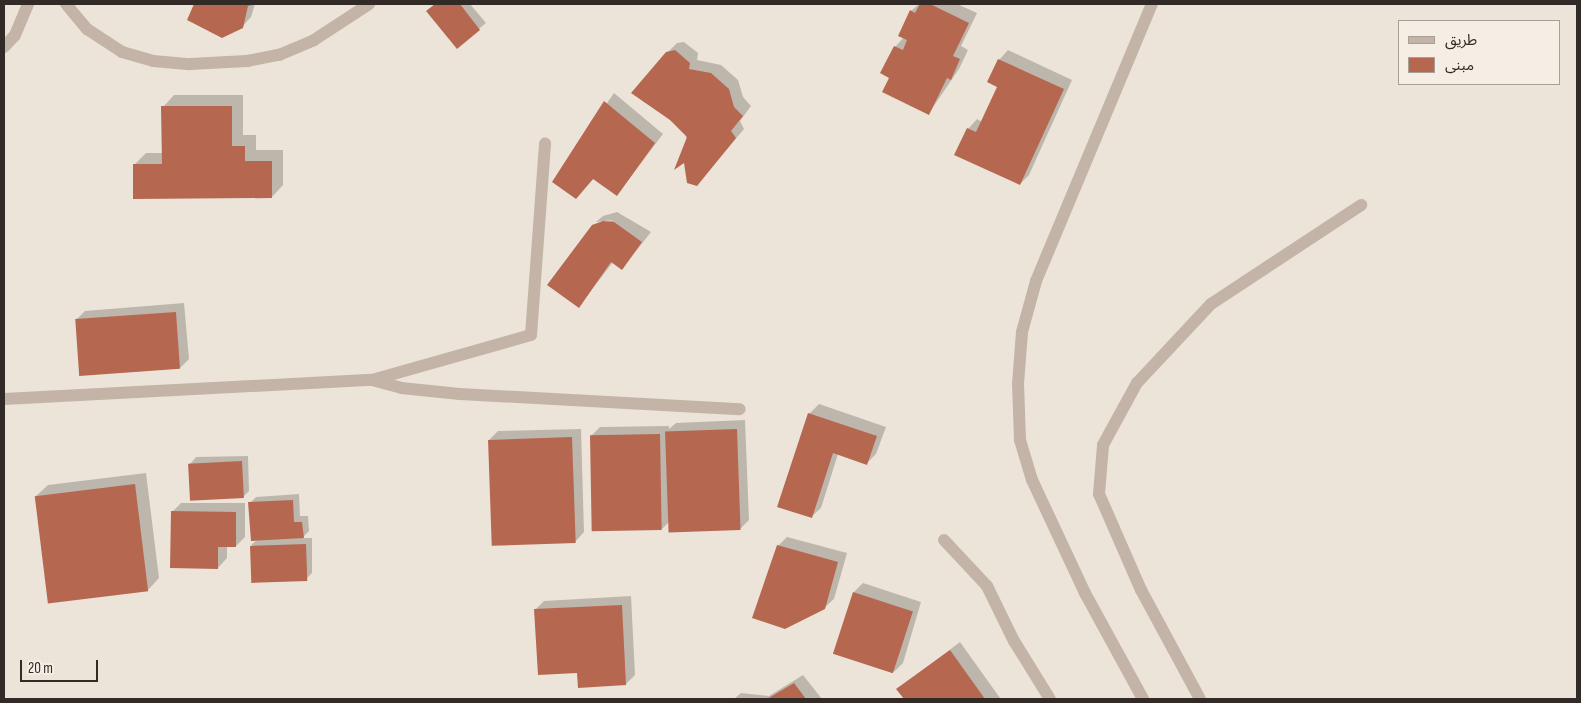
<!DOCTYPE html>
<html>
<head>
<meta charset="utf-8">
<style>
	body { margin:0 }
	#map { position:relative; width:1581px; height:703px; overflow:hidden; background:#ede4d9; font-family:"Sofia Sans Condensed","Noto Sans Arabic",sans-serif }
	div>[style] { position:absolute }
	.shadow>* { inset:0; background:#0003 }
	.building>* { inset:0; background:#b5684f; transform-origin:0 0 }
	.minor>* { height:12px; margin:-6px; padding:0 6px; transform-origin:6px; border-radius:6px; background:#c3b4a7 }
	span { translate:-50% -50%; white-space:nowrap; text-align:center; line-height:1.15; -webkit-text-stroke:5px #f6eee5; paint-order:stroke }
	.frame { position:absolute; inset:0; border:5px solid #312a27; pointer-events:none }
	.legend { position:absolute; left:1398px; top:20px; width:162px; height:65px; box-sizing:border-box; background:#f6eee5; border:1px solid #a7a099; margin:0; padding:6px 9px; list-style:none; font-size:15px; color:#312a27 }
	.legend li { display:flex; align-items:center; gap:10px; height:25px }
	.legend b { width:25px; border:1px solid #a7a099 }
	.scale { position:absolute; left:20px; top:660px; width:78px; height:22px; box-sizing:border-box; border:2px solid #312a27; border-top:0; padding-left:6px; font-size:15px; line-height:18px; white-space:nowrap; color:#312a27; -webkit-text-stroke:4px #f6eee5; paint-order:stroke }
</style>
</head>
<body>
<div id="map">
	<div class="shadow">
		<div style="clip-path:polygon(195px 4px,255px 4px,251px 17px,242px 27px,188px 19px)"></div>
		<div style="clip-path:polygon(435px 4px,470px 4px,486px 23px,457px 47px,428px 11px)"></div>
		<div style="clip-path:polygon(919px 4px,957px 4px,977px 13px,961px 46px,968px 50px,959px 69px,929px 113px,890px 77px,895px 47px,904px 37px,911px 11px)"></div>
		<div style="clip-path:polygon(684px 42px,698px 53px,697px 60px,721px 65px,738px 80px,743px 97px,751px 106px,740px 121px,744px 129px,697px 185px,667px 53px,677px 43px)"></div>
		<div style="clip-path:polygon(1008px 50px,1072px 80px,1029px 175px,1020px 184px,968px 129px,977px 119px,982px 122px,998px 86px,999px 60px)"></div>
		<div style="clip-path:polygon(614px 93px,663px 134px,617px 195px,594px 178px,576px 198px,553px 181px)"></div>
		<div style="clip-path:polygon(174px 95px,243px 95px,243px 135px,256px 135px,256px 150px,283px 150px,283px 185px,272px 197px,134px 165px,146px 153px,163px 153px,163px 107px)"></div>
		<div style="clip-path:polygon(617px 212px,651px 232px,622px 269px,613px 262px,579px 306px,593px 225px,614px 220px,596px 222px,603px 216px)"></div>
		<div style="clip-path:polygon(184px 303px,189px 359px,180px 368px,76px 320px,85px 311px)"></div>
		<div style="clip-path:polygon(819px 404px,886px 427px,876px 454px,867px 463px,838px 454px,821px 508px,811px 517px,779px 506px,810px 413px)"></div>
		<div style="clip-path:polygon(745px 420px,749px 520px,740px 529px,670px 521px,662px 529px,591px 436px,600px 427px,669px 426px,669px 429px,676px 423px)"></div>
		<div style="clip-path:polygon(581px 429px,584px 532px,575px 542px,489px 440px,498px 431px)"></div>
		<div style="clip-path:polygon(248px 456px,249px 491px,243px 497px,190px 464px,196px 457px)"></div>
		<div style="clip-path:polygon(146px 473px,159px 578px,148px 590px,36px 496px,48px 485px)"></div>
		<div style="clip-path:polygon(299px 494px,300px 516px,308px 516px,309px 531px,302px 538px,312px 538px,312px 573px,306px 579px,251px 545px,257px 540px,250px 503px,256px 497px)"></div>
		<div style="clip-path:polygon(181px 503px,245px 503px,245px 537px,236px 546px,227px 546px,227px 558px,218px 568px,172px 512px)"></div>
		<div style="clip-path:polygon(787px 537px,847px 553px,834px 599px,824px 608px,778px 546px)"></div>
		<div style="clip-path:polygon(863px 583px,921px 602px,903px 663px,894px 672px,854px 592px)"></div>
		<div style="clip-path:polygon(631px 596px,635px 675px,626px 684px,579px 672px,535px 610px,544px 601px)"></div>
		<div style="clip-path:polygon(960px 642px,1000px 698px,905px 699px,898px 689px)"></div>
		<div style="clip-path:polygon(803px 675px,822px 699px,734px 699px,741px 693px,769px 696px)"></div>
	</div>
	<div class="building">
		<div style="clip-path:polygon(194px 4px,256px 4px,248px 6px,243px 28px,222px 38px,187px 20px)"></div>
		<div style="clip-path:polygon(435px 4px,460px 4px,480px 30px,457px 49px,426px 11px)"></div>
		<div style="clip-path:polygon(920px 4px,930px 4px,969px 23px,953px 56px,960px 59px,951px 80px,947px 78px,929px 115px,882px 92px,889px 78px,880px 73px,894px 46px,903px 50px,907px 40px,898px 36px,910px 10px,915px 13px)"></div>
		<div style="clip-path:polygon(675px 50px,690px 63px,689px 69px,711px 73px,729px 89px,734px 107px,743px 116px,731px 131px,736px 138px,697px 186px,687px 183px,684px 163px,674px 170px,687px 137px,670px 120px,631px 93px,666px 52px)"></div>
		<div style="clip-path:polygon(998px 59px,1064px 89px,1020px 185px,954px 155px,967px 128px,976px 132px,997px 87px,987px 82px)"></div>
		<div style="clip-path:polygon(604px 101px,655px 143px,617px 196px,593px 179px,576px 199px,552px 182px)"></div>
		<div style="clip-path:polygon(161px 106px,232px 106px,232px 146px,245px 146px,245px 161px,272px 161px,272px 198px,133px 199px,133px 164px,162px 164px)"></div>
		<div style="clip-path:polygon(603px 221px,614px 222px,642px 242px,622px 270px,611px 262px,579px 308px,547px 285px,592px 225px)"></div>
		<div style="left:176px;top:312px;width:57px;height:101px;rotate:86deg"></div>
		<div style="clip-path:polygon(808px 413px,877px 436px,867px 465px,833px 453px,812px 518px,777px 507px)"></div>
		<div style="left:737px;top:429px;width:101px;height:72px;rotate:88deg"></div>
		<div style="left:660px;top:434px;width:96px;height:70px;rotate:89deg"></div>
		<div style="left:572px;top:437px;width:106px;height:84px;rotate:88deg"></div>
		<div style="left:242px;top:461px;width:37px;height:54px;rotate:87deg"></div>
		<div style="left:135px;top:484px;width:108px;height:101px;rotate:83deg"></div>
		<div style="clip-path:polygon(293px 500px,294px 522px,302px 522px,304px 538px,251px 541px,248px 502px)"></div>
		<div style="clip-path:polygon(171px 511px,236px 512px,236px 547px,218px 547px,218px 569px,170px 568px)"></div>
		<div style="left:306px;top:544px;width:37px;height:56px;rotate:88deg"></div>
		<div style="clip-path:polygon(777px 545px,838px 562px,825px 609px,785px 629px,752px 618px)"></div>
		<div style="left:853px;top:592px;width:63px;height:65px;rotate:18deg"></div>
		<div style="clip-path:polygon(622px 605px,626px 685px,578px 688px,577px 673px,538px 675px,534px 609px)"></div>
		<div style="clip-path:polygon(950px 650px,985px 699px,904px 699px,896px 689px)"></div>
		<div style="clip-path:polygon(794px 683px,806px 699px,767px 699px)"></div>
	</div>
	<div class="minor">
		<div style="left:66px;top:4px;width:33px;rotate:50deg"></div>
		<div style="left:87px;top:29px;width:42px;rotate:33.3deg"></div>
		<div style="left:122px;top:52px;width:32px;rotate:16deg"></div>
		<div style="left:153px;top:61px;width:37px;rotate:5deg"></div>
		<div style="left:190px;top:64px;width:57px;rotate:-3deg"></div>
		<div style="left:247px;top:61px;width:33px;rotate:-11deg"></div>
		<div style="left:279px;top:55px;width:38px;rotate:-23deg"></div>
		<div style="left:314px;top:40px;width:66px;rotate:-33.2deg"></div>
		<div style="left:4px;top:47px;width:16px;rotate:-47deg"></div>
		<div style="left:15px;top:35px;width:34px;rotate:-67deg"></div>
		<div style="left:372px;top:380px;width:165px;rotate:-15.8deg"></div>
		<div style="left:531px;top:335px;width:192px;rotate:-85.8deg"></div>
		<div style="left:4px;top:399px;width:368px;rotate:-3deg"></div>
		<div style="left:372px;top:380px;width:30px;rotate:15deg"></div>
		<div style="left:401px;top:388px;width:59px;rotate:5.8deg"></div>
		<div style="left:460px;top:394px;width:280px;rotate:3.1deg"></div>
		<div style="left:944px;top:540px;width:63px;rotate:46.9deg"></div>
		<div style="left:987px;top:586px;width:61px;rotate:63.9deg"></div>
		<div style="left:1014px;top:641px;width:68px;rotate:58.2deg"></div>
		<div style="left:1143px;top:699px;width:121px;rotate:-118.7deg"></div>
		<div style="left:1085px;top:593px;width:125px;rotate:-115.1deg"></div>
		<div style="left:1032px;top:480px;width:42px;rotate:-106.7deg"></div>
		<div style="left:1020px;top:440px;width:56px;rotate:-92deg"></div>
		<div style="left:1018px;top:384px;width:52px;rotate:-85.6deg"></div>
		<div style="left:1022px;top:332px;width:53px;rotate:-74.6deg"></div>
		<div style="left:1036px;top:281px;width:300px;rotate:-67.3deg"></div>
		<div style="left:1200px;top:699px;width:124px;rotate:-118.4deg"></div>
		<div style="left:1141px;top:590px;width:105px;rotate:-113.6deg"></div>
		<div style="left:1099px;top:494px;width:49px;rotate:-85.3deg"></div>
		<div style="left:1103px;top:445px;width:71px;rotate:-61.3deg"></div>
		<div style="left:1137px;top:383px;width:108px;rotate:-46.9deg"></div>
		<div style="left:1211px;top:304px;width:180px;rotate:-33.4deg"></div>
	</div>
	<div class="frame"></div>
	<ul class="legend">
	<li><b style="height:6px;background:#c3b4a7"></b>طريق</li>
	<li><b style="height:14px;background:#b5684f"></b>مبنى</li>
	</ul>
	<div class="scale">20 m</div>
</div>
</body>
</html>
